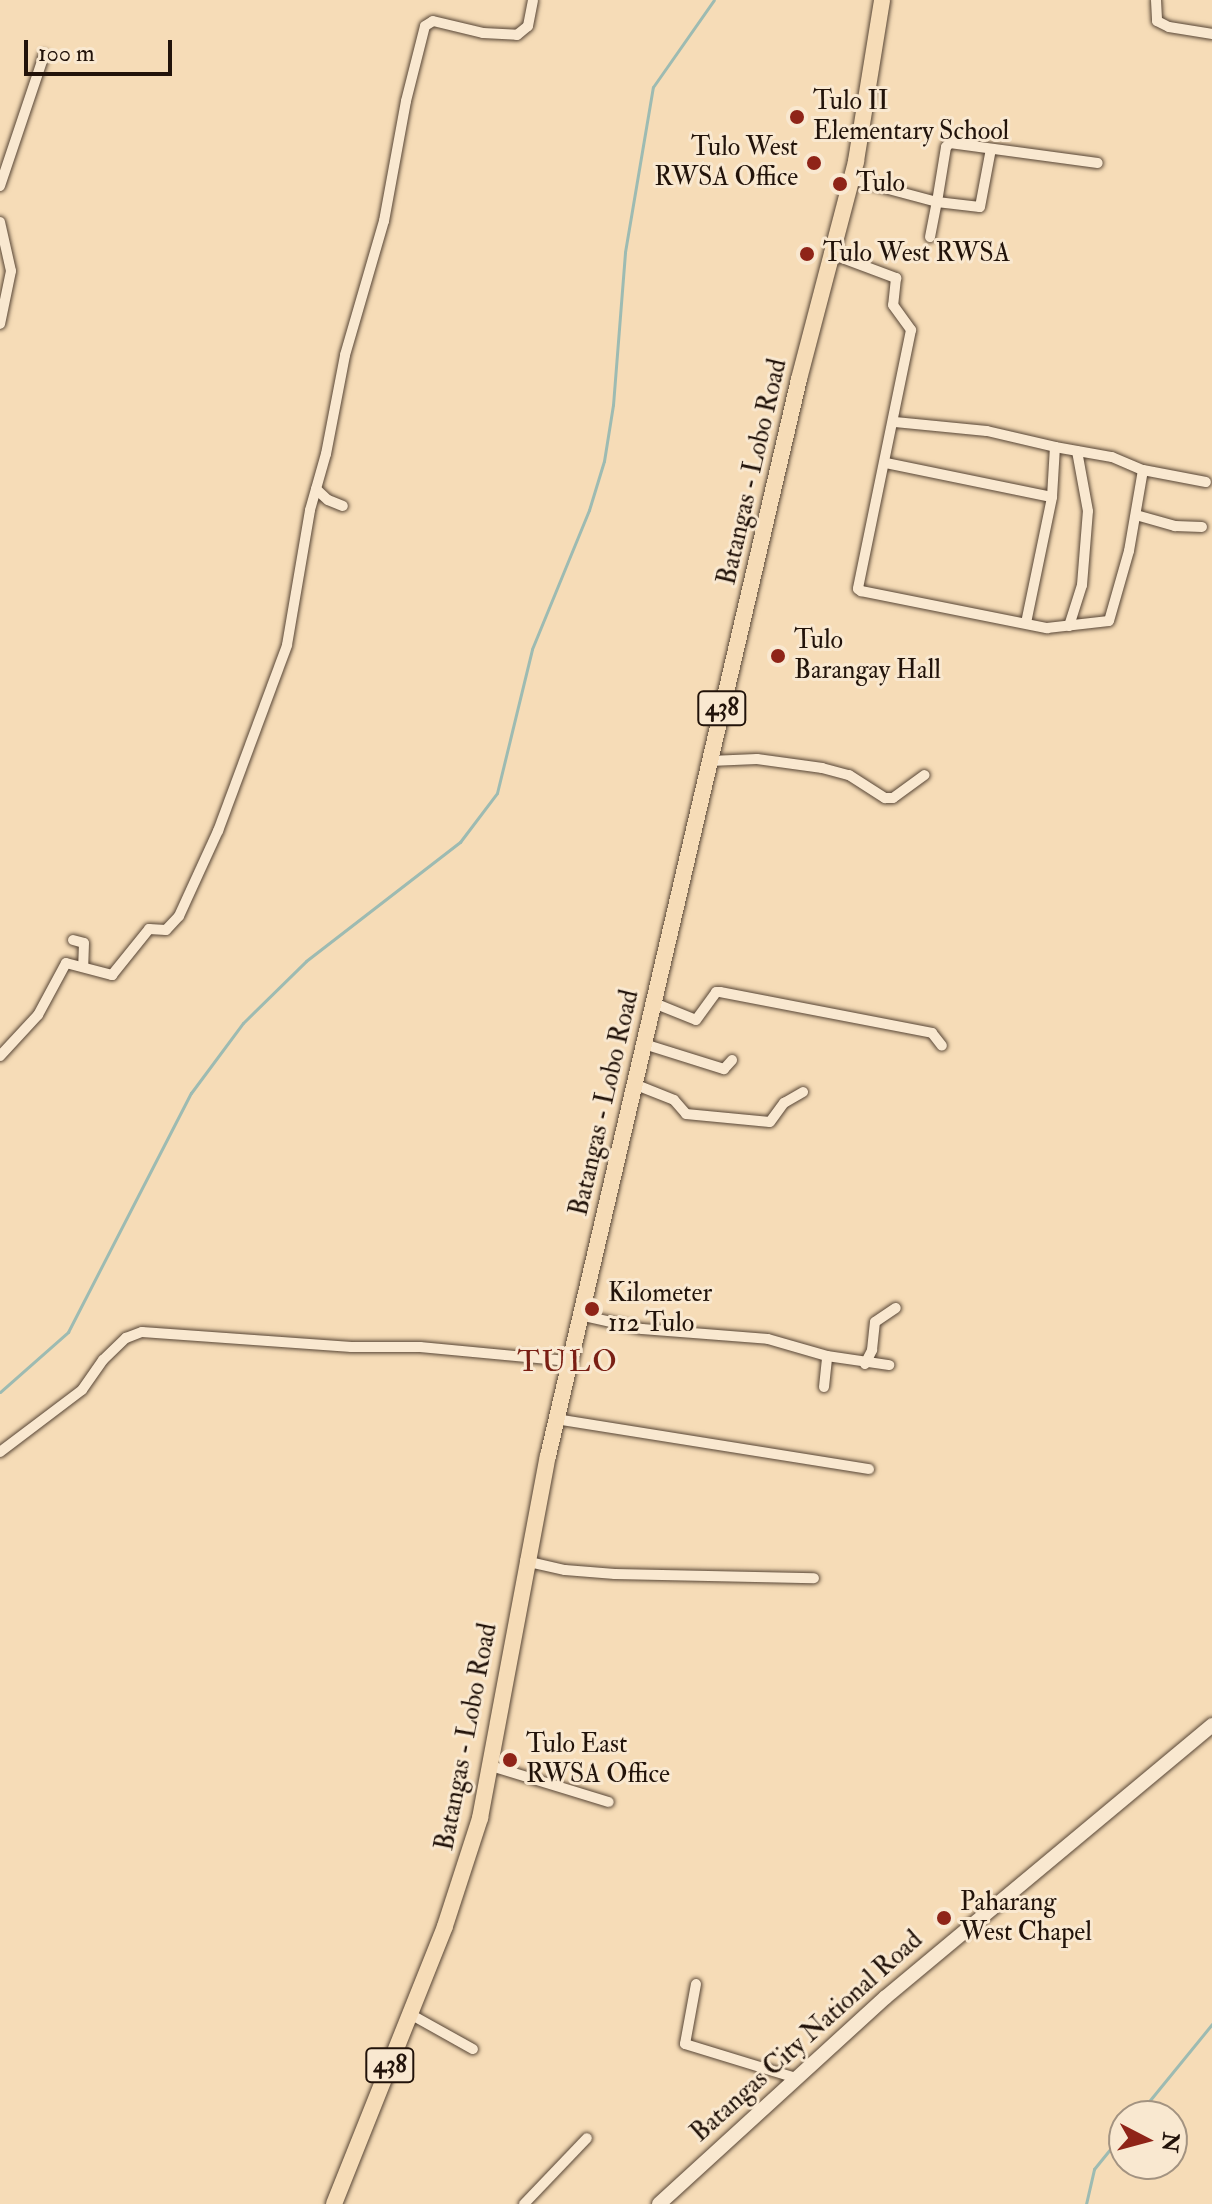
<!DOCTYPE html>
<html>
<head>
<meta charset="utf-8">
<style>
	body { margin:0 }
	#map { position:relative; width:1212px; height:2204px; overflow:hidden; background:#f6dcb7; font-family:"IM FELL Double Pica",serif }
	div>[style] { position:absolute }
	.stream>* { height:3px; margin:-1.5px; padding:0 1.5px; transform-origin:1.5px; border-radius:1.5px; background:#9dbbb2 }
	.roads { filter:drop-shadow(0 0 2px #574535) drop-shadow(0 0 2px #574535) }
	.street>* { height:10px; margin:-5px; padding:0 5px; transform-origin:5px; border-radius:5px; background:#f9e8d0 }
	.secondary>* { height:14px; margin:-7px; padding:0 7px; transform-origin:7px; border-radius:7px; background:#f9e8d0 }
	.primary>* { height:16px; margin:-8px; padding:0 8px; transform-origin:8px; border-radius:8px; background:#f6dcb7 }
	.dots>* { width:22px; height:22px; translate:-50% -50%; box-sizing:border-box; border:4px solid #f9e8d0; border-radius:50% }
	span { translate:-50% -50%; white-space:nowrap; text-align:center; line-height:1.15; -webkit-text-stroke:6px #f9e8d0; paint-order:stroke }
	.shield-label span { padding:2px 6px; background:#f9e8d0; border:2px solid; border-radius:6px; -webkit-text-stroke-width:0 }
	.shield-label { font-size:24px; color:#22130a; font-weight:700 }
	.poi-label { font-size:26px; color:#22130a }
	.left { translate:0 -50%; text-align:left }
	.right { translate:-100% -50%; text-align:right }
	.street-label { font-size:26px; color:#22130a }
	.quarter-label { font-size:30px; color:#7a1f14; letter-spacing:2px }
	.north { position:absolute; left:1108px; top:2100px; width:80px; height:80px; box-sizing:border-box; background:#f9e8d0; border:2px solid #a39381; border-radius:50%; rotate:96deg; font-size:22px; font-weight:700; line-height:32px; text-align:center; color:#22130a }
	.north::after { content:''; display:block; margin:auto; width:28px; height:36px; background:#8f2418; clip-path:polygon(50% 0,100% 100%,50% 72%,0 100%) }
	.scale { position:absolute; left:24px; top:40px; width:148px; height:36px; box-sizing:border-box; border:4px solid #22130a; border-top:0; padding-left:10px; font-size:24px; line-height:28px; white-space:nowrap; color:#22130a; -webkit-text-stroke:6px #f9e8d0; paint-order:stroke }
</style>
</head>
<body>
<div id="map">
	<div class="stream">
		<div style="left:0;top:1392px;width:91px;rotate:-41.4deg"></div>
		<div style="left:68px;top:1332px;width:269px;rotate:-62.8deg"></div>
		<div style="left:191px;top:1093px;width:87px;rotate:-53.4deg"></div>
		<div style="left:243px;top:1023px;width:88px;rotate:-44.5deg"></div>
		<div style="left:306px;top:961px;width:195px;rotate:-37.7deg"></div>
		<div style="left:460px;top:842px;width:61px;rotate:-52.9deg"></div>
		<div style="left:497px;top:793px;width:148px;rotate:-76.3deg"></div>
		<div style="left:532px;top:649px;width:150px;rotate:-67.7deg"></div>
		<div style="left:589px;top:510px;width:51px;rotate:-73deg"></div>
		<div style="left:604px;top:461px;width:57px;rotate:-80.9deg"></div>
		<div style="left:613px;top:405px;width:153px;rotate:-85.5deg"></div>
		<div style="left:625px;top:252px;width:167px;rotate:-80.4deg"></div>
		<div style="left:653px;top:87px;width:106px;rotate:-55deg"></div>
		<div style="left:1137px;top:2116px;width:119px;rotate:-50.8deg"></div>
		<div style="left:1086px;top:2204px;width:36px;rotate:-77deg"></div>
		<div style="left:1094px;top:2169px;width:48px;rotate:-51deg"></div>
	</div>
	<div class="roads">
		<div class="street">
			<div style="left:1156px;top:0;width:21px;rotate:87deg"></div>
			<div style="left:1157px;top:21px;width:13px;rotate:27deg"></div>
			<div style="left:1169px;top:27px;width:44px;rotate:9.2deg"></div>
			<div style="left:851px;top:179px;width:89px;rotate:15deg"></div>
			<div style="left:937px;top:202px;width:56px;rotate:-80.7deg"></div>
			<div style="left:946px;top:147px;width:6px;rotate:-45deg"></div>
			<div style="left:950px;top:143px;width:149px;rotate:7.7deg"></div>
			<div style="left:0;top:186px;width:138px;rotate:-71.4deg"></div>
			<div style="left:0;top:222px;width:50px;rotate:77.3deg"></div>
			<div style="left:11px;top:271px;width:54px;rotate:101.7deg"></div>
			<div style="left:930px;top:237px;width:36px;rotate:-79deg"></div>
			<div style="left:937px;top:202px;width:43px;rotate:6.6deg"></div>
			<div style="left:980px;top:207px;width:59px;rotate:-79.3deg"></div>
			<div style="left:829px;top:253px;width:72px;rotate:20.5deg"></div>
			<div style="left:896px;top:278px;width:27px;rotate:96deg"></div>
			<div style="left:893px;top:305px;width:31px;rotate:54deg"></div>
			<div style="left:911px;top:330px;width:264px;rotate:101.6deg"></div>
			<div style="left:858px;top:589px;width:4px;rotate:34deg"></div>
			<div style="left:861px;top:591px;width:190px;rotate:11.3deg"></div>
			<div style="left:1047px;top:628px;width:62px;rotate:-6.4deg"></div>
			<div style="left:1109px;top:621px;width:73px;rotate:-74.1deg"></div>
			<div style="left:1129px;top:551px;width:82px;rotate:-80.2deg"></div>
			<div style="left:895px;top:422px;width:92px;rotate:5.6deg"></div>
			<div style="left:987px;top:431px;width:70px;rotate:13.2deg"></div>
			<div style="left:886px;top:463px;width:169px;rotate:11.6deg"></div>
			<div style="left:316px;top:489px;width:16px;rotate:43deg"></div>
			<div style="left:328px;top:500px;width:16px;rotate:22deg"></div>
			<div style="left:1136px;top:515px;width:41px;rotate:15.8deg"></div>
			<div style="left:1175px;top:526px;width:27px;rotate:2deg"></div>
			<div style="left:1026px;top:623px;width:129px;rotate:-78.3deg"></div>
			<div style="left:1052px;top:497px;width:50px;rotate:-86.6deg"></div>
			<div style="left:1055px;top:447px;width:58px;rotate:10deg"></div>
			<div style="left:1112px;top:457px;width:34px;rotate:23deg"></div>
			<div style="left:1143px;top:470px;width:64px;rotate:10.8deg"></div>
			<div style="left:1069px;top:626px;width:43px;rotate:-72.4deg"></div>
			<div style="left:1082px;top:585px;width:74px;rotate:-85.4deg"></div>
			<div style="left:1088px;top:511px;width:61px;rotate:-100.4deg"></div>
			<div style="left:710px;top:761px;width:47px;rotate:-2.4deg"></div>
			<div style="left:757px;top:759px;width:66px;rotate:7.9deg"></div>
			<div style="left:822px;top:768px;width:28px;rotate:15deg"></div>
			<div style="left:849px;top:775px;width:43px;rotate:32.6deg"></div>
			<div style="left:885px;top:798px;width:8px"></div>
			<div style="left:893px;top:798px;width:39px;rotate:-36deg"></div>
			<div style="left:73px;top:940px;width:11px;rotate:15deg"></div>
			<div style="left:84px;top:943px;width:24px;rotate:92deg"></div>
			<div style="left:654px;top:1003px;width:45px;rotate:22deg"></div>
			<div style="left:696px;top:1020px;width:34px;rotate:-54deg"></div>
			<div style="left:716px;top:992px;width:4px"></div>
			<div style="left:720px;top:992px;width:216px;rotate:10.9deg"></div>
			<div style="left:932px;top:1033px;width:16px;rotate:52deg"></div>
			<div style="left:644px;top:1044px;width:84px;rotate:17.4deg"></div>
			<div style="left:724px;top:1069px;width:12px;rotate:-48deg"></div>
			<div style="left:0;top:1056px;width:56px;rotate:-47.2deg"></div>
			<div style="left:38px;top:1015px;width:59px;rotate:-61.7deg"></div>
			<div style="left:66px;top:963px;width:48px;rotate:14.6deg"></div>
			<div style="left:112px;top:975px;width:59px;rotate:-51.2deg"></div>
			<div style="left:149px;top:929px;width:17px;rotate:3deg"></div>
			<div style="left:166px;top:930px;width:19px;rotate:-47deg"></div>
			<div style="left:179px;top:916px;width:94px;rotate:-65.4deg"></div>
			<div style="left:218px;top:831px;width:198px;rotate:-69.6deg"></div>
			<div style="left:287px;top:645px;width:137px;rotate:-80.3deg"></div>
			<div style="left:310px;top:510px;width:58px;rotate:-74.1deg"></div>
			<div style="left:326px;top:454px;width:101px;rotate:-79.1deg"></div>
			<div style="left:345px;top:355px;width:140px;rotate:-73.8deg"></div>
			<div style="left:384px;top:221px;width:122px;rotate:-79.6deg"></div>
			<div style="left:406px;top:101px;width:77px;rotate:-75.8deg"></div>
			<div style="left:425px;top:26px;width:9px;rotate:-32deg"></div>
			<div style="left:433px;top:21px;width:51px;rotate:13.5deg"></div>
			<div style="left:483px;top:33px;width:34px;rotate:3deg"></div>
			<div style="left:517px;top:35px;width:14px;rotate:-39deg"></div>
			<div style="left:528px;top:26px;width:26px;rotate:-79deg"></div>
			<div style="left:634px;top:1084px;width:43px;rotate:21.8deg"></div>
			<div style="left:674px;top:1100px;width:18px;rotate:49deg"></div>
			<div style="left:686px;top:1114px;width:84px;rotate:5.4deg"></div>
			<div style="left:770px;top:1122px;width:24px;rotate:-54deg"></div>
			<div style="left:784px;top:1103px;width:22px;rotate:-30deg"></div>
			<div style="left:580px;top:1315px;width:64px;rotate:12.7deg"></div>
			<div style="left:642px;top:1329px;width:126px;rotate:4.5deg"></div>
			<div style="left:768px;top:1339px;width:61px;rotate:16.1deg"></div>
			<div style="left:827px;top:1356px;width:63px;rotate:8.3deg"></div>
			<div style="left:865px;top:1364px;width:16px;rotate:-63deg"></div>
			<div style="left:872px;top:1350px;width:28px;rotate:-84deg"></div>
			<div style="left:875px;top:1322px;width:25px;rotate:-34deg"></div>
			<div style="left:824px;top:1387px;width:31px;rotate:-84deg"></div>
			<div style="left:556px;top:1419px;width:317px;rotate:9.1deg"></div>
			<div style="left:0;top:1452px;width:103px;rotate:-37.1deg"></div>
			<div style="left:82px;top:1390px;width:37px;rotate:-55deg"></div>
			<div style="left:103px;top:1360px;width:32px;rotate:-44deg"></div>
			<div style="left:126px;top:1338px;width:17px;rotate:-21deg"></div>
			<div style="left:142px;top:1332px;width:210px;rotate:4.1deg"></div>
			<div style="left:351px;top:1347px;width:69px"></div>
			<div style="left:420px;top:1347px;width:150px;rotate:5.4deg"></div>
			<div style="left:525px;top:1561px;width:41px;rotate:12.7deg"></div>
			<div style="left:565px;top:1570px;width:50px;rotate:4.6deg"></div>
			<div style="left:615px;top:1574px;width:199px;rotate:1.2deg"></div>
			<div style="left:491px;top:1766px;width:123px;rotate:17deg"></div>
			<div style="left:696px;top:1984px;width:61px;rotate:100.4deg"></div>
			<div style="left:685px;top:2044px;width:116px;rotate:17deg"></div>
			<div style="left:410px;top:2014px;width:72px;rotate:29.1deg"></div>
			<div style="left:524px;top:2204px;width:91px;rotate:-46.3deg"></div>
		</div>
		<div class="secondary">
			<div style="left:659px;top:2204px;width:307px;rotate:-42.4deg"></div>
			<div style="left:886px;top:1997px;width:425px;rotate:-39.8deg"></div>
		</div>
		<div class="primary">
			<div style="left:334px;top:2204px;width:299px;rotate:-68.2deg"></div>
			<div style="left:445px;top:1926px;width:114px;rotate:-72deg"></div>
			<div style="left:480px;top:1818px;width:368px;rotate:-79.4deg"></div>
			<div style="left:548px;top:1456px;width:1106px;rotate:-76.88deg"></div>
			<div style="left:799px;top:379px;width:225px;rotate:-75.3deg"></div>
			<div style="left:856px;top:161px;width:163px;rotate:-80.8deg"></div>
		</div>
	</div>
	<div class="dots">
		<div style="left:797px;top:117px;background:#8f2418"></div>
		<div style="left:814px;top:163px;background:#8f2418"></div>
		<div style="left:840px;top:184px;background:#8f2418"></div>
		<div style="left:807px;top:254px;background:#8f2418"></div>
		<div style="left:778px;top:656px;background:#8f2418"></div>
		<div style="left:592px;top:1309px;background:#8f2418"></div>
		<div style="left:510px;top:1760px;background:#8f2418"></div>
		<div style="left:944px;top:1918px;background:#8f2418"></div>
	</div>
	<div class="shield-label">
		<span style="left:722px;top:708px">438</span>
		<span style="left:390px;top:2065px">438</span>
	</div>
	<div class="poi-label">
		<span class="left" style="left:813px;top:117px">Tulo II<br>Elementary School</span>
		<span class="right" style="left:798px;top:163px">Tulo West<br>RWSA Office</span>
		<span class="left" style="left:856px;top:184px">Tulo</span>
		<span class="left" style="left:823px;top:254px">Tulo West RWSA</span>
		<span class="left" style="left:794px;top:656px">Tulo<br>Barangay Hall</span>
		<span class="left" style="left:608px;top:1309px">Kilometer<br>112 Tulo</span>
		<span class="left" style="left:526px;top:1760px">Tulo East<br>RWSA Office</span>
		<span class="left" style="left:960px;top:1918px">Paharang<br>West Chapel</span>
	</div>
	<div class="street-label">
		<span style="left:753px;top:472px;rotate:-77deg">Batangas - Lobo Road</span>
		<span style="left:605px;top:1103px;rotate:-77deg">Batangas - Lobo Road</span>
		<span style="left:467px;top:1737px;rotate:-79deg">Batangas - Lobo Road</span>
		<span style="left:807px;top:2037px;rotate:-42deg">Batangas City National Road</span>
	</div>
	<div class="quarter-label">
		<span style="left:568px;top:1362px">TULO</span>
	</div>
	<div class="north">N</div>
	<div class="scale">100 m</div>
</div>
</body>
</html>
